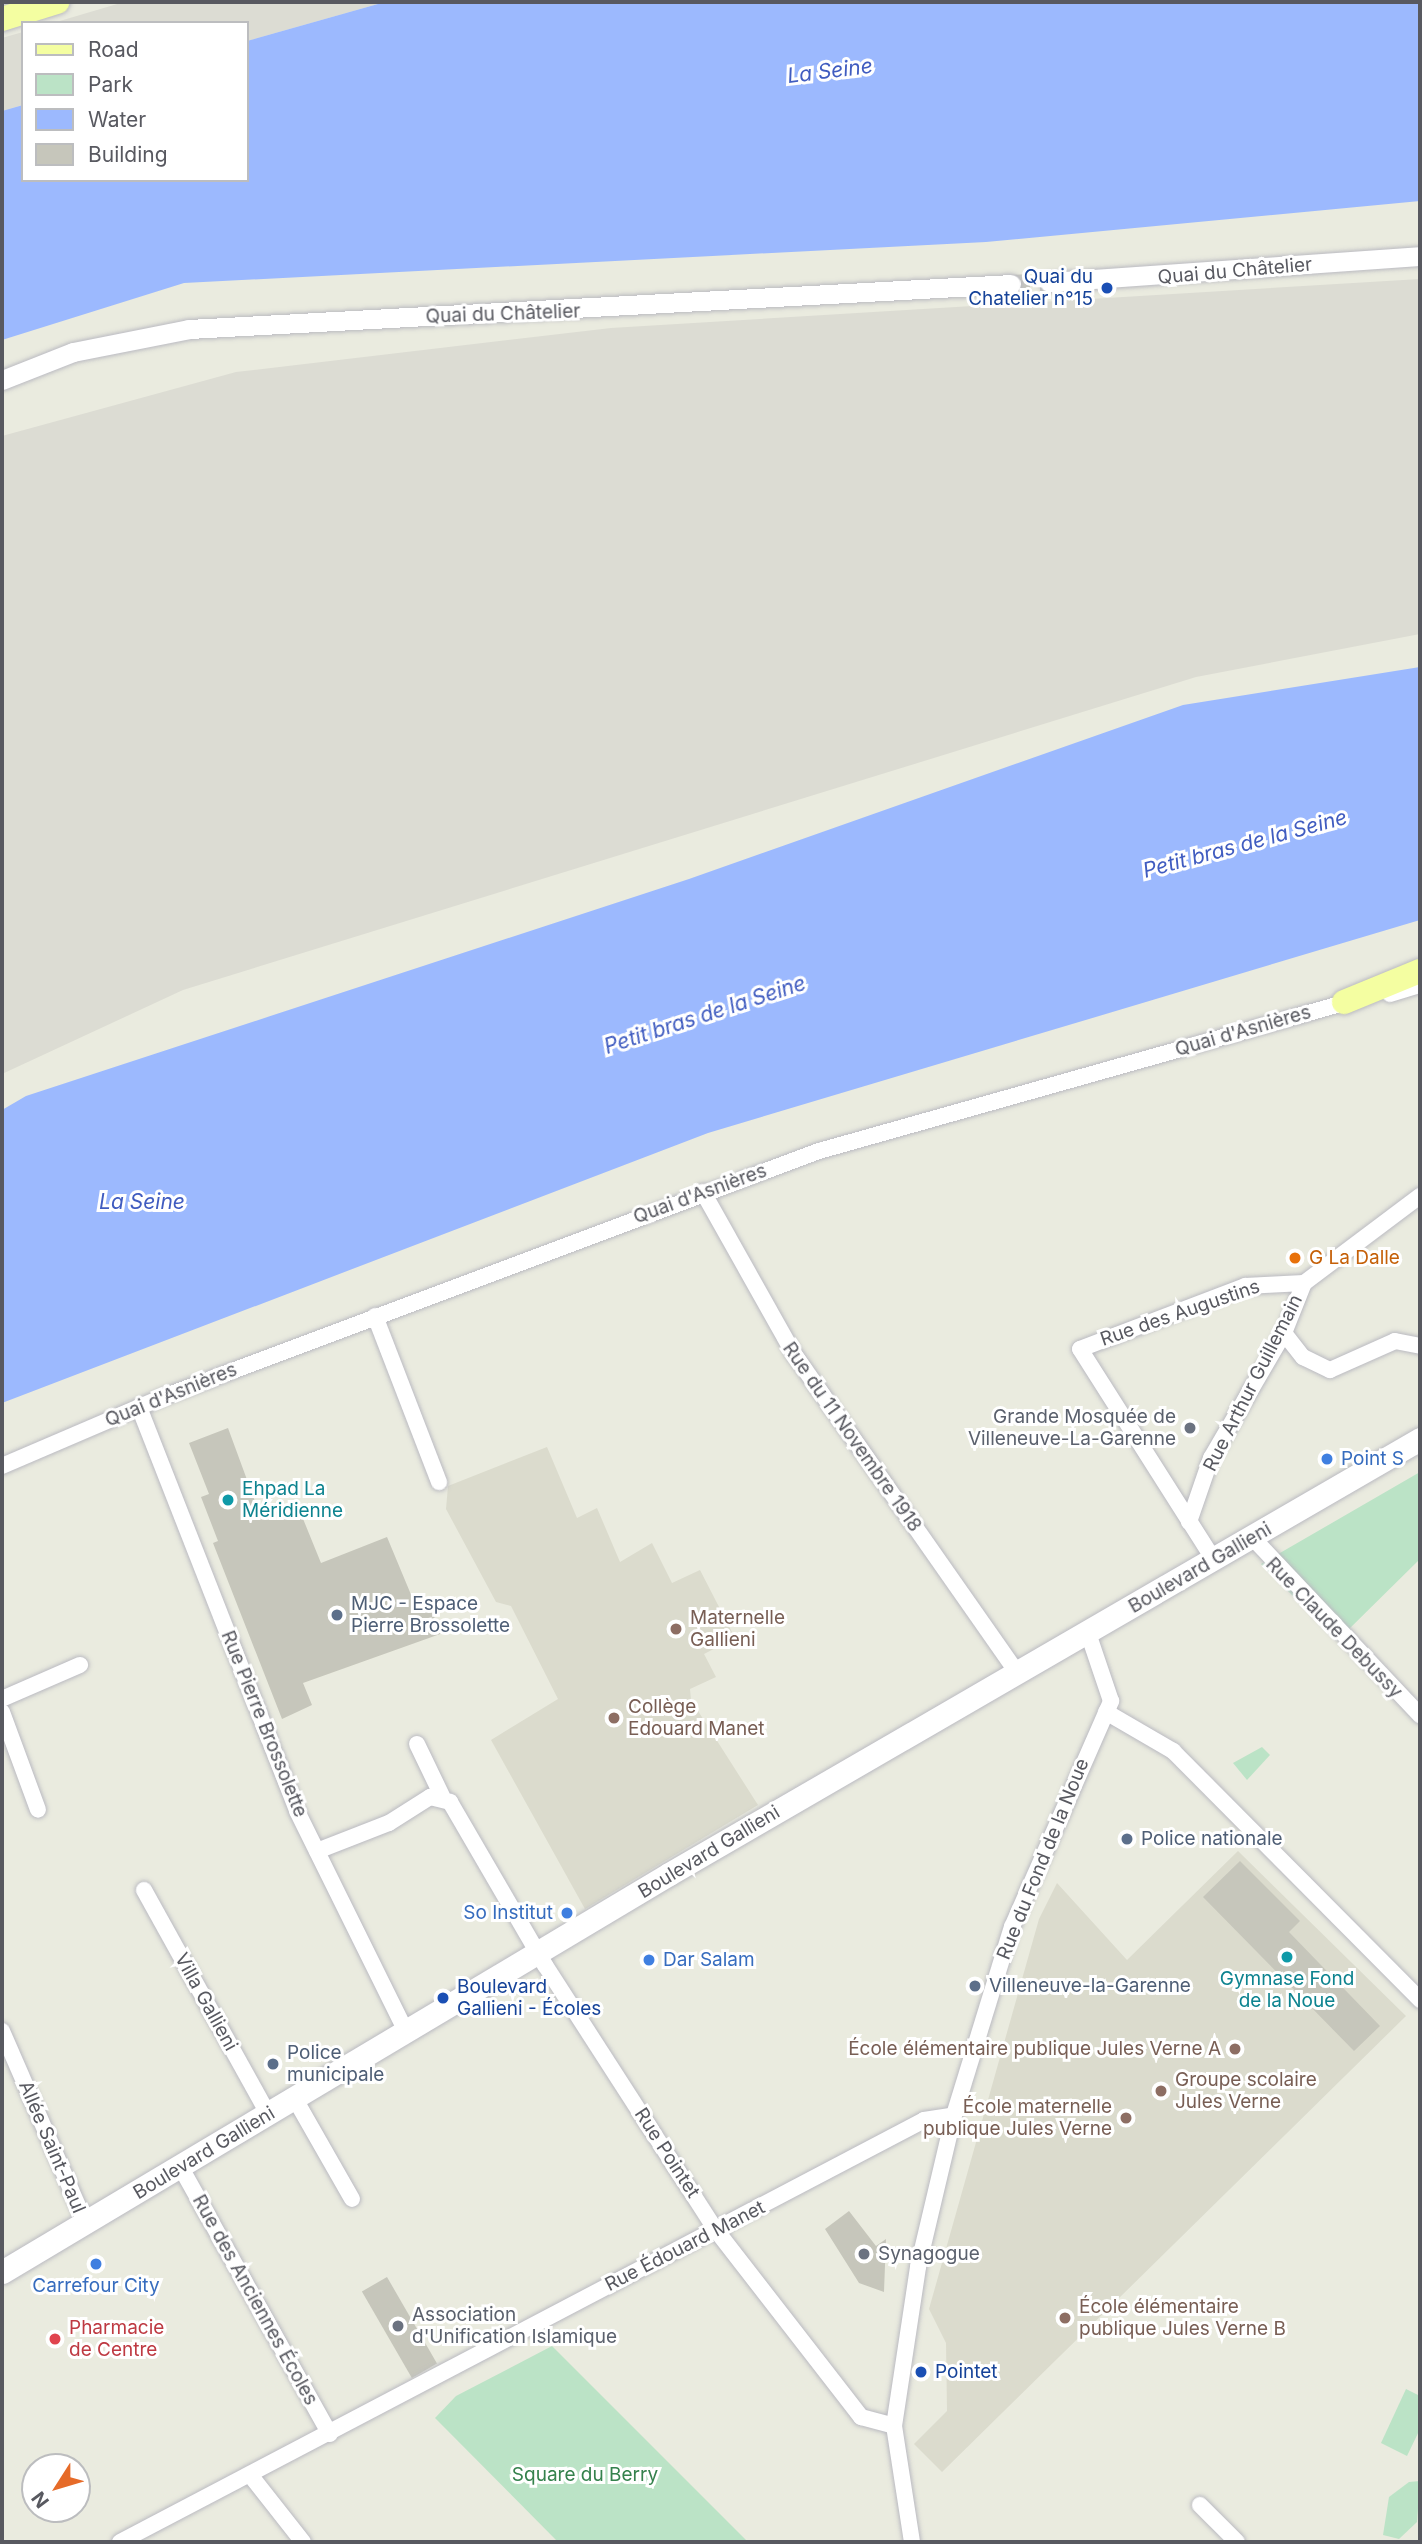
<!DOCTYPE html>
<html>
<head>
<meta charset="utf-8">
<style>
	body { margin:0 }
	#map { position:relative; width:1422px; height:2544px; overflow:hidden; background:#eaebdf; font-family:Inter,sans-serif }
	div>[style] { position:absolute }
	.industrial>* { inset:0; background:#dcdcd3 }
	.education>* { inset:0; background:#dbdbcd }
	.green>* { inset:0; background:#bbe3c6 }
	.water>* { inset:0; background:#9cb9fe }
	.building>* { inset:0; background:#c6c6bb; transform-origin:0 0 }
	.tertiary-tunnel>* { height:19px; margin-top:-9.5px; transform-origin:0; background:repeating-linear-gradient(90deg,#c6c6bf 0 19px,transparent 0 29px) }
	.roads { filter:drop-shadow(0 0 2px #babac1) drop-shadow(0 0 2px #babac1) }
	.minor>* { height:16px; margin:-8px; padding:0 8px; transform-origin:8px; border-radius:8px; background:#fff }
	.tertiary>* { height:19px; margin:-9.5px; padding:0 9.5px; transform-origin:9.5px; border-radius:9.5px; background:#fff }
	.secondary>* { height:23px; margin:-11.5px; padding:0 11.5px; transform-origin:11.5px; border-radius:11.5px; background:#fff }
	.primary>* { height:24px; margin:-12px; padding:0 12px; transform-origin:12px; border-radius:12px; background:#f4fea1 }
	.dots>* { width:19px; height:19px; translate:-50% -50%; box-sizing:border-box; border:4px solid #fff; border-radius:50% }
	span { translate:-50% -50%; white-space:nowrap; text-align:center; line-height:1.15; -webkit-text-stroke:6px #fff; paint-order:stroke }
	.street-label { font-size:19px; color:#585960 }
	.transit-label { font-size:19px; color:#164399 }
	.right { translate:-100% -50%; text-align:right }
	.left { translate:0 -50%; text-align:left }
	.food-label { font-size:19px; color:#c56008 }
	.worship-label { font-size:19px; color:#5b616d }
	.shop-label { font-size:19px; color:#366cbe }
	.culture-label { font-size:19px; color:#0d838f }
	.service-label { font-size:19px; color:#4e5e75 }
	.education-label { font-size:19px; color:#785e54 }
	.health-label { font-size:19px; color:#be3a42 }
	.park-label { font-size:19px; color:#35824d }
	.water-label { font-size:21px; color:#405cc0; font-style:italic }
	.frame { position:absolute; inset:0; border:4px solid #585960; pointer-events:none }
	.legend { position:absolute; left:21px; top:21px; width:228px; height:161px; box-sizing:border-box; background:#fff; border:2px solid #bcbdbf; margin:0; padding:9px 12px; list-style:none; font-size:21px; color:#585960 }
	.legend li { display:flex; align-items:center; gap:14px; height:35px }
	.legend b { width:35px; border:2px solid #bcbdbf }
	.north { position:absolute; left:21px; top:2453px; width:70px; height:70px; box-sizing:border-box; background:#fff; border:2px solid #bcbdbf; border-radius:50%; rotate:233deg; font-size:19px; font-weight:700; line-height:28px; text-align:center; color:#585960 }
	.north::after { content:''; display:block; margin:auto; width:24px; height:32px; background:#e66b29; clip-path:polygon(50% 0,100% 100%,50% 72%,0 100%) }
</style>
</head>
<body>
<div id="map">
	<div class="industrial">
		<div style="clip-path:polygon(124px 2px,385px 2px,247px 41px,247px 23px,53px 23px)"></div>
		<div style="clip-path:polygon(23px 32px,23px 105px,2px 111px,2px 38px)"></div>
		<div style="clip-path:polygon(1420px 279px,1420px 634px,1196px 677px,183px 990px,2px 1074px,2px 436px,236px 372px,611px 328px)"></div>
	</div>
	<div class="education">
		<div style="clip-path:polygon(547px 1447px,577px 1518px,597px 1508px,620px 1562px,652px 1543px,672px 1583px,700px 1570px,735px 1638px,704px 1654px,716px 1677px,690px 1689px,691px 1700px,758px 1805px,585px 1909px,491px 1740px,558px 1699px,511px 1606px,496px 1602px,446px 1509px,448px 1486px)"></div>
		<div style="clip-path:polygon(1238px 1851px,1406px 2016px,942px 2472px,914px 2444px,947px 2411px,946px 2343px,929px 2309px,1039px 1919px,1057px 1883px,1127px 1960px)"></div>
	</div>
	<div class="green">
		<div style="clip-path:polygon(1420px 1472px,1420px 1559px,1346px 1632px,1319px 1603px,1300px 1603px,1261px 1564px)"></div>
		<div style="clip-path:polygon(1262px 1747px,1270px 1755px,1247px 1780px,1233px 1763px)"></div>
		<div style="clip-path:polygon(552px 2346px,748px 2542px,558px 2542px,435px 2418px,456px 2396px)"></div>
		<div style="clip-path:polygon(1406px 2389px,1420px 2396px,1420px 2429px,1407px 2456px,1381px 2443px)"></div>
		<div style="clip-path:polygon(1420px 2481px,1417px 2522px,1399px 2539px,1383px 2535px,1389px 2497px,1409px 2482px)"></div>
	</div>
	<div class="water">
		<div style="clip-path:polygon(385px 2px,1420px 2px,1420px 201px,986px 242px,184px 283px,2px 340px,2px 111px,23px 105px,23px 180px,247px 180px,247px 41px)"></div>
		<div style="clip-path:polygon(1420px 667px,1420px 920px,708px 1133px,2px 1403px,2px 1110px,26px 1096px,689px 879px,1183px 705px)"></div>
	</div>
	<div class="building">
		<div style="clip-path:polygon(228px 1428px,261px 1518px,297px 1504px,321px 1563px,387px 1537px,412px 1597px,421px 1593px,443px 1633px,303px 1683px,312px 1705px,282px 1719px,213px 1543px,218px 1541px,201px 1497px,209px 1494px,189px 1443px)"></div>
		<div style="clip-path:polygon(1240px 1861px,1300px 1921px,1289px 1932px,1380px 2026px,1354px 2051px,1203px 1897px)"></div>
		<div style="clip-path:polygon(849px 2211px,876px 2246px,886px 2239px,884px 2292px,859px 2283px,825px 2229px)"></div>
		<div style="left:387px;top:2277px;width:100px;height:29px;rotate:60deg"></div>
	</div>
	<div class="tertiary-tunnel">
		<div style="left:1011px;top:284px;width:38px;rotate:-3deg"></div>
	</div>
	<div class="roads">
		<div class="minor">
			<div style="left:1390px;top:994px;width:31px;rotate:-17deg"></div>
			<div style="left:703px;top:1192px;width:186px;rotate:60.7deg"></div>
			<div style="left:794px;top:1354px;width:388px;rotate:55deg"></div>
			<div style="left:375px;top:1316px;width:178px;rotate:68.9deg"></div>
			<div style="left:1284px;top:1333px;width:31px;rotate:52deg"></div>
			<div style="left:1303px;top:1357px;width:30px;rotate:26deg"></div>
			<div style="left:1330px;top:1370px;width:71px;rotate:-24deg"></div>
			<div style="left:1395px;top:1341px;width:25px;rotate:11deg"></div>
			<div style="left:139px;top:1407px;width:434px;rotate:68.6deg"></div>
			<div style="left:297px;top:1811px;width:249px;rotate:63.7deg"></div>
			<div style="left:2px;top:1466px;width:175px;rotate:-23.2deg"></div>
			<div style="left:163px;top:1397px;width:701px;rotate:-20.56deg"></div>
			<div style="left:819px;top:1151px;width:553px;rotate:-15.75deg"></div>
			<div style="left:1189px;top:1522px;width:68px;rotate:-71deg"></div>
			<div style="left:1211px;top:1458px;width:145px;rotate:-59.7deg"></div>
			<div style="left:1284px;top:1333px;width:54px;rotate:-68.2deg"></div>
			<div style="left:1252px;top:1537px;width:245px;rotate:46.7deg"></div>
			<div style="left:1214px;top:1560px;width:250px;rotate:-122.4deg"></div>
			<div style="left:1080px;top:1349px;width:177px;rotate:-20.9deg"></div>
			<div style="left:1245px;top:1286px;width:59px;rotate:-2.9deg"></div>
			<div style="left:1304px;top:1283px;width:145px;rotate:-36.9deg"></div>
			<div style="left:4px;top:1698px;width:83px;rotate:-23.5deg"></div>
			<div style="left:2px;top:1712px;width:104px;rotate:69.8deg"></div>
			<div style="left:1106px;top:1712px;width:78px;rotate:30.2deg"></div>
			<div style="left:1173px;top:1751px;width:351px;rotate:45.2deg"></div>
			<div style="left:417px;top:1744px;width:58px;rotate:64.3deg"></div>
			<div style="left:317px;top:1851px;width:77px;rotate:-21.3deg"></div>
			<div style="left:389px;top:1823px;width:49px;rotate:-32.4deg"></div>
			<div style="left:430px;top:1797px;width:21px;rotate:14deg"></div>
			<div style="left:450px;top:1802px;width:189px;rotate:59.8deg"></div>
			<div style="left:545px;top:1965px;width:315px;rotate:57.2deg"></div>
			<div style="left:716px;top:2230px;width:237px;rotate:52.2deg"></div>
			<div style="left:861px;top:2417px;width:34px;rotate:15deg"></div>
			<div style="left:144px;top:1890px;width:256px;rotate:61deg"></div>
			<div style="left:2px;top:2031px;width:210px;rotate:66.5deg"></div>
			<div style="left:295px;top:2099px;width:115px;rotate:60.3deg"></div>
			<div style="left:180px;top:2166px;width:307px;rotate:60.8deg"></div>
			<div style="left:251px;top:2476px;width:84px;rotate:51.8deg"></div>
			<div style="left:1200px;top:2505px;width:52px;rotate:45deg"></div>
			<div style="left:120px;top:2542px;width:908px;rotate:-27.69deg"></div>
			<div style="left:924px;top:2120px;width:30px;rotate:-9deg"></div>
			<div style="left:912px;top:2542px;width:117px;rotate:-98.8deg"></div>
			<div style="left:894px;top:2426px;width:161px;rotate:-81.4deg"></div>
			<div style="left:918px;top:2267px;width:156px;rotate:-76.7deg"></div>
			<div style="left:954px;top:2115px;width:197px;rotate:-72.9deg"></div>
			<div style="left:1012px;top:1927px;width:247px;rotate:-66.3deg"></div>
			<div style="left:1111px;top:1701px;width:72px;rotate:-108.7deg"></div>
		</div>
		<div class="tertiary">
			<div style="left:1049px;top:282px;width:372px;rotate:-4deg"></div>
			<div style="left:2px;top:380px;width:76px;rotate:-21.5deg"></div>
			<div style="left:73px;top:352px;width:118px;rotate:-11.2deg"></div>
			<div style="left:189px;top:329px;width:823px;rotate:-3.13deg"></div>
		</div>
		<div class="secondary">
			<div style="left:2px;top:2272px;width:777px;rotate:-30.82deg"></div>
			<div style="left:669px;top:1874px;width:868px;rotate:-30.08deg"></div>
		</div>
		<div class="primary">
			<div style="left:2px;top:19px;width:58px;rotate:-17.2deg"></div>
			<div style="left:1344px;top:1002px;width:82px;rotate:-22.2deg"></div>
		</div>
	</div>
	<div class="dots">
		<div style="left:1107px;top:288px;background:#1a4fb4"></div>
		<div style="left:1295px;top:1258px;background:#e8710a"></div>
		<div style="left:1190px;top:1428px;background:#6b7280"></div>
		<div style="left:1327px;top:1459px;background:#3f7fe0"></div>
		<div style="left:228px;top:1500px;background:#0f9aa8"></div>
		<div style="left:337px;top:1615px;background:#5c6f8a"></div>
		<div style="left:676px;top:1629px;background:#8d6e63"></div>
		<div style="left:614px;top:1718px;background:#8d6e63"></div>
		<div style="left:1127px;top:1839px;background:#5c6f8a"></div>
		<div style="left:567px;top:1913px;background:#3f7fe0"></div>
		<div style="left:1287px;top:1957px;background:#0f9aa8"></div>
		<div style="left:649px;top:1960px;background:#3f7fe0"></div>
		<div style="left:975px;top:1986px;background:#5c6f8a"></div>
		<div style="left:443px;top:1998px;background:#1a4fb4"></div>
		<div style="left:1235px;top:2049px;background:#8d6e63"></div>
		<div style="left:273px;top:2064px;background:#5c6f8a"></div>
		<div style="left:1161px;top:2091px;background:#8d6e63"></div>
		<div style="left:1126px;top:2118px;background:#8d6e63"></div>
		<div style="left:864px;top:2254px;background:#6b7280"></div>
		<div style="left:96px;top:2264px;background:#3f7fe0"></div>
		<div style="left:1065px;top:2318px;background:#8d6e63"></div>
		<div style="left:398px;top:2326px;background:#6b7280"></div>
		<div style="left:55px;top:2339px;background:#e0444e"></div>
		<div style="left:921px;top:2372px;background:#1a4fb4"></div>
	</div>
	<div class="street-label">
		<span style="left:1235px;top:271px;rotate:-5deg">Quai du Châtelier</span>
		<span style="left:503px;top:314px;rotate:-2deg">Quai du Châtelier</span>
		<span style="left:1243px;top:1031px;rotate:-16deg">Quai d'Asnières</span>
		<span style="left:700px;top:1194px;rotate:-20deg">Quai d'Asnières</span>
		<span style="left:1180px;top:1313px;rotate:-19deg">Rue des Augustins</span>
		<span style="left:1253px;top:1383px;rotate:-63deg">Rue Arthur Guillemain</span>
		<span style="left:171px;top:1395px;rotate:-22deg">Quai d'Asnières</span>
		<span style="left:852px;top:1437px;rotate:55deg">Rue du 11 Novembre 1918</span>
		<span style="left:1200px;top:1568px;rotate:-30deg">Boulevard Gallieni</span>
		<span style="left:1334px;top:1628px;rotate:46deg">Rue Claude Debussy</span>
		<span style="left:264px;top:1724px;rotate:68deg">Rue Pierre Brossolette</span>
		<span style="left:709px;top:1852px;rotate:-31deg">Boulevard Gallieni</span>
		<span style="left:1043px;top:1859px;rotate:-68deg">Rue du Fond de la Noue</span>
		<span style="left:206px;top:2002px;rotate:61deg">Villa Gallieni</span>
		<span style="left:52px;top:2147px;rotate:67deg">Allée Saint-Paul</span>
		<span style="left:204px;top:2153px;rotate:-31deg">Boulevard Gallieni</span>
		<span style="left:667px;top:2153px;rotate:57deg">Rue Pointet</span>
		<span style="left:685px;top:2246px;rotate:-27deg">Rue Édouard Manet</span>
		<span style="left:255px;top:2300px;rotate:61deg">Rue des Anciennes Écoles</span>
	</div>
	<div class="transit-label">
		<span class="right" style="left:1093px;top:288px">Quai du<br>Chatelier n°15</span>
		<span class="left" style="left:457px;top:1998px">Boulevard<br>Gallieni - Écoles</span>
		<span class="left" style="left:935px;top:2372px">Pointet</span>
	</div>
	<div class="food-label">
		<span class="left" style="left:1309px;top:1258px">G La Dalle</span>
	</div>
	<div class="worship-label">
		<span class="right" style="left:1176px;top:1428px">Grande Mosquée de<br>Villeneuve-La-Garenne</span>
		<span class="left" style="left:878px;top:2254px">Synagogue</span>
		<span class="left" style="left:412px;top:2326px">Association<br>d'Unification Islamique</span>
	</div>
	<div class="shop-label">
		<span class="left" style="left:1341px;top:1459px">Point S</span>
		<span class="right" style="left:553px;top:1913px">So Institut</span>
		<span class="left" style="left:663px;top:1960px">Dar Salam</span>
		<span style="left:96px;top:2286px">Carrefour City</span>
	</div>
	<div class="culture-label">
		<span class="left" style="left:242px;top:1500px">Ehpad La<br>Méridienne</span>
		<span style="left:1287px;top:1990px">Gymnase Fond<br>de la Noue</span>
	</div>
	<div class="service-label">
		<span class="left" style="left:351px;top:1615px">MJC - Espace<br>Pierre Brossolette</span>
		<span class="left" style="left:1141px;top:1839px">Police nationale</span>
		<span class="left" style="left:989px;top:1986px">Villeneuve-la-Garenne</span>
		<span class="left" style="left:287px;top:2064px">Police<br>municipale</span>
	</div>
	<div class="education-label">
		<span class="left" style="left:690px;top:1629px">Maternelle<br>Gallieni</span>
		<span class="left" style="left:628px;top:1718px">Collège<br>Edouard Manet</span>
		<span class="right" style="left:1221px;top:2049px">École élémentaire publique Jules Verne A</span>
		<span class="left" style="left:1175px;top:2091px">Groupe scolaire<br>Jules Verne</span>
		<span class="right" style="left:1112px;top:2118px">École maternelle<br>publique Jules Verne</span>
		<span class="left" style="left:1079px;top:2318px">École élémentaire<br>publique Jules Verne B</span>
	</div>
	<div class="health-label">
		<span class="left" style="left:69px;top:2339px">Pharmacie<br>de Centre</span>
	</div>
	<div class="park-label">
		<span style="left:585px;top:2475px">Square du Berry</span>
	</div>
	<div class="water-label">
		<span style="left:830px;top:71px;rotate:-7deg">La Seine</span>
		<span style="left:1245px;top:844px;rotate:-15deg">Petit bras de la Seine</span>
		<span style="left:705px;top:1015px;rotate:-18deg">Petit bras de la Seine</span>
		<span style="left:142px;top:1202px">La Seine</span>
	</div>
	<div class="frame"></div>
	<ul class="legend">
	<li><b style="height:9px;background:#f4fea1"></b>Road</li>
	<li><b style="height:19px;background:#bbe3c6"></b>Park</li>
	<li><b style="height:19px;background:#9cb9fe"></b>Water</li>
	<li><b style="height:19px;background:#c6c6bb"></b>Building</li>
	</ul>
	<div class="north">N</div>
</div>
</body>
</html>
